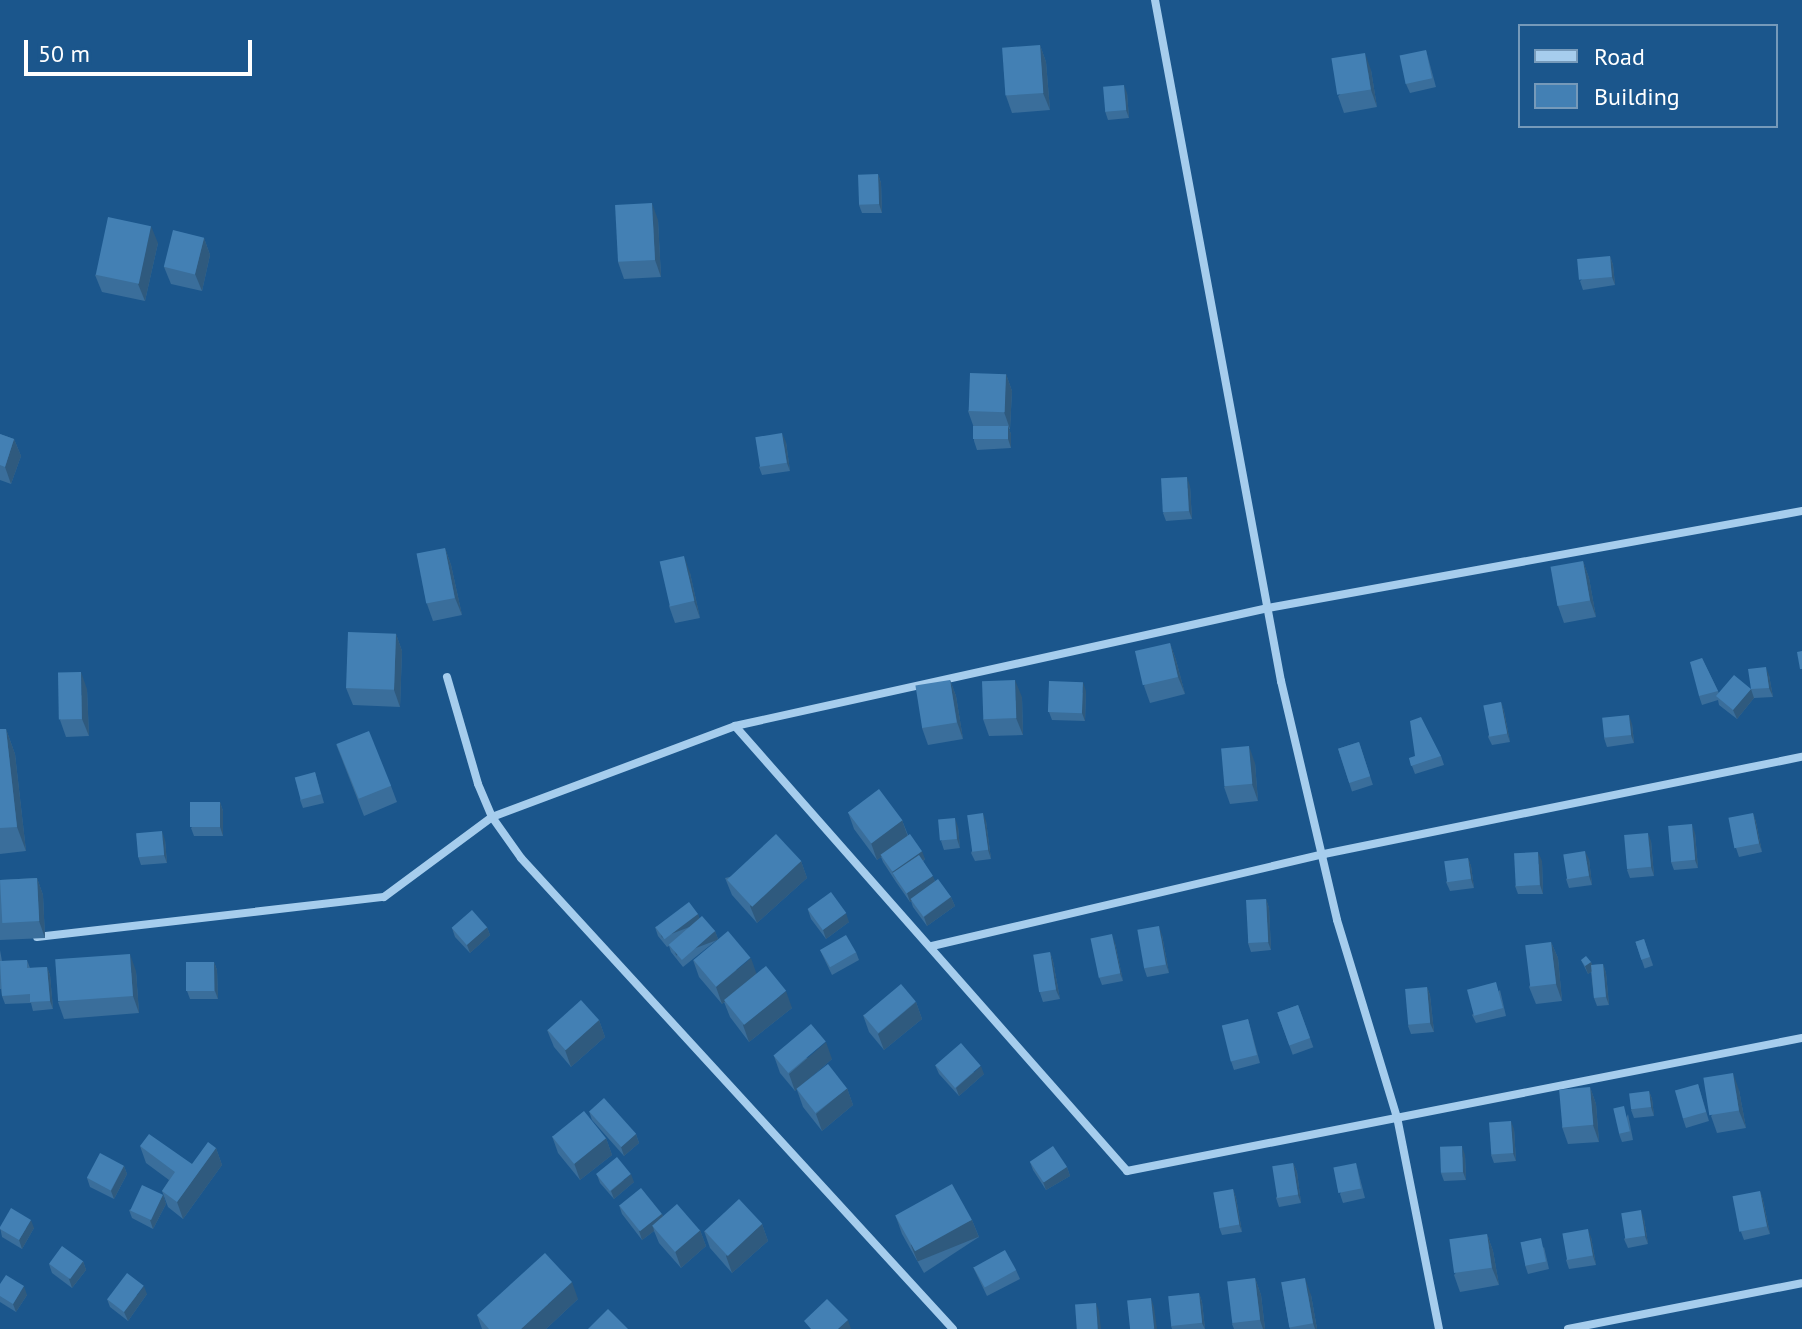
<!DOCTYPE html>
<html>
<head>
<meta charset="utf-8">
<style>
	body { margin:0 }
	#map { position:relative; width:1802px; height:1329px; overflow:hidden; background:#1b568c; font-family:"PT Sans",sans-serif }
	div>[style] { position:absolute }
	.street>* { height:8px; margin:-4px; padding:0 4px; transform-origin:4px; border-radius:4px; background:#a6cded }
	.wall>* { inset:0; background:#3a6e9b; transform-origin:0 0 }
	.shaded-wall>* { inset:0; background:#2f5a7e; transform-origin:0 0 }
	.building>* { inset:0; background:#4380b4; transform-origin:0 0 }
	span { translate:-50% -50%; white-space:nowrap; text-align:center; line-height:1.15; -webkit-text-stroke:8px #1b568c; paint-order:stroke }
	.legend { position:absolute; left:1518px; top:24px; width:260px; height:104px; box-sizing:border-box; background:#1b568c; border:2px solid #769aba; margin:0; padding:10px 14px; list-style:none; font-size:24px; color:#fff }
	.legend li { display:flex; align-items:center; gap:16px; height:40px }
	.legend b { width:40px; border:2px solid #769aba }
	.scale { position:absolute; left:24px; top:40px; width:228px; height:36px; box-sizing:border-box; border:4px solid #fff; border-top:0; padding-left:10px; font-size:24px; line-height:28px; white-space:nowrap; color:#fff; -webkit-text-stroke:6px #1b568c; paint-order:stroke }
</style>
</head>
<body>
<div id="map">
	<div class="street">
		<div style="left:1155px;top:0;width:693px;rotate:79.52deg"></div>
		<div style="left:1281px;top:681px;width:245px;rotate:76.8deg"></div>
		<div style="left:1337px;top:920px;width:206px;rotate:73.1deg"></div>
		<div style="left:1397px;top:1117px;width:216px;rotate:78.8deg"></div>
		<div style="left:447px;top:677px;width:111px;rotate:73.8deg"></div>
		<div style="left:478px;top:784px;width:36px;rotate:67deg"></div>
		<div style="left:492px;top:817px;width:50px;rotate:54.7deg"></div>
		<div style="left:521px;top:858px;width:639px;rotate:47.47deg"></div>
		<div style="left:735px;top:726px;width:593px;rotate:48.62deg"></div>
		<div style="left:1127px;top:1171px;width:688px;rotate:-11.15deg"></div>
		<div style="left:37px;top:937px;width:349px;rotate:-6.6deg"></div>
		<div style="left:384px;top:897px;width:134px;rotate:-36.5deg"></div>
		<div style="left:492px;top:817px;width:259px;rotate:-20.5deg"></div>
		<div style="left:735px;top:726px;width:546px;rotate:-12.48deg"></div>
		<div style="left:1268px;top:608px;width:543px;rotate:-10.3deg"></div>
		<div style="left:932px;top:946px;width:403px;rotate:-13.2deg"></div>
		<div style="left:1324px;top:854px;width:488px;rotate:-11.5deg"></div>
		<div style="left:1568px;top:1329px;width:238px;rotate:-11.1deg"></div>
	</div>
	<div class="wall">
		<div style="clip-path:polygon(1040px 45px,1046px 62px,1050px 110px,1012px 113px,1006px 96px)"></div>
		<div style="clip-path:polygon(1426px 50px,1436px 87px,1410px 93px,1406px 84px)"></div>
		<div style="clip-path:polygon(1371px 70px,1377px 107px,1344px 113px,1338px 96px)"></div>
		<div style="clip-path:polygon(1127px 93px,1129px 118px,1108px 120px,1105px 111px)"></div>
		<div style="clip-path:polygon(878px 174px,881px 183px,882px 213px,862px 213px,859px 205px)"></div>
		<div style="clip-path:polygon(658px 220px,661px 277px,624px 279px,618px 262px)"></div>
		<div style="clip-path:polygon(204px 238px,210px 255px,202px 291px,171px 284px,164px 267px)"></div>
		<div style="clip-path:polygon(158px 243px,145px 301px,102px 292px,95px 275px)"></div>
		<div style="clip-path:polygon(1610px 256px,1613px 265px,1615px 285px,1583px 290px,1580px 281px)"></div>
		<div style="clip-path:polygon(1006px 374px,1012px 391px,1010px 429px,1009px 429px,1011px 434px,1011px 448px,977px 450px,974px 441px,974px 428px,968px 411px)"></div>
		<div style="clip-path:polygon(0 434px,14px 439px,21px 456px,11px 484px,0 480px)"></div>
		<div style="clip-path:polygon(786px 442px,790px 471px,762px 475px,759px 467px)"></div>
		<div style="clip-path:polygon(1190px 486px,1192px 519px,1166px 521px,1163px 513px)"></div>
		<div style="clip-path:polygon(445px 548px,451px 565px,462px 615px,433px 621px,427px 604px)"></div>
		<div style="clip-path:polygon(1583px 561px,1589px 578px,1596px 617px,1564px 623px,1558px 606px)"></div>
		<div style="clip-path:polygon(690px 573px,700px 618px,675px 623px,669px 606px)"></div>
		<div style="clip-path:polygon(396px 634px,402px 651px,400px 707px,353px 705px,346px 688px)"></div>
		<div style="clip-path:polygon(1170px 643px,1176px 660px,1185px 694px,1150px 703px,1144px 686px)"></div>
		<div style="clip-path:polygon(1702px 658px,1719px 693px,1751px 689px,1769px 675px,1773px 697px,1754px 698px,1737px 719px,1719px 705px,1718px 700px,1702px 705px,1699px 696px)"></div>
		<div style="clip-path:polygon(950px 680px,956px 696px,963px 739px,928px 745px,922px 728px)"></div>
		<div style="clip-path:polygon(87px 689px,89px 736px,66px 737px,60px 720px)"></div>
		<div style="clip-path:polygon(1086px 691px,1085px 721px,1052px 720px,1049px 712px)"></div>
		<div style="clip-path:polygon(1022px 697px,1023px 735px,989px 736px,983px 719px)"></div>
		<div style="clip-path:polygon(1501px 702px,1504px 711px,1510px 742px,1492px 745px,1488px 737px)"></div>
		<div style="clip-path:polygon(1632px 724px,1634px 743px,1607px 747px,1604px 738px)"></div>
		<div style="clip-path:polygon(0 729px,6px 729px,15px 754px,26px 851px,0 854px)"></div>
		<div style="left:1359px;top:742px;width:45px;height:22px;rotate:72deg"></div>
		<div style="clip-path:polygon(336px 744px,391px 786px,397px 802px,364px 816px)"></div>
		<div style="clip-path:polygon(1441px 756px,1444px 765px,1415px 774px,1409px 758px)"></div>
		<div style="clip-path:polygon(1255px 763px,1258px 801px,1230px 804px,1224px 787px)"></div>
		<div style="clip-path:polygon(315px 772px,324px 803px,303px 808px,300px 800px)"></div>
		<div style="clip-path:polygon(220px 802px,223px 811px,223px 836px,194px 836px,191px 828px)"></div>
		<div style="clip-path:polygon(848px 812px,902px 820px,908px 835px,925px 859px,923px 861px,935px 881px,951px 897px,955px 906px,927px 926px,913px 907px,911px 901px,910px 902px,896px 882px,883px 862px,881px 857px,877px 860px,854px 829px)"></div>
		<div style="clip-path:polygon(1753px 813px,1756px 822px,1762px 852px,1739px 857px,1736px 848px)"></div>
		<div style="clip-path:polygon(986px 821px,991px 859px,975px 861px,971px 853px)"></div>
		<div style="clip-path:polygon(958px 827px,960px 848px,944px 850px,941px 841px)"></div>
		<div style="clip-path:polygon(1695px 833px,1698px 868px,1674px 870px,1671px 862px)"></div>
		<div style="clip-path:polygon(165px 840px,167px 863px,141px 865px,138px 856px)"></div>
		<div style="clip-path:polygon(1651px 841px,1654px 876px,1630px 878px,1627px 870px)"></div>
		<div style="clip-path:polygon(1468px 858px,1471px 866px,1474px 888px,1450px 891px,1446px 882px)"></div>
		<div style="clip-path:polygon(1589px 859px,1592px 885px,1569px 888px,1566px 879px)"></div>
		<div style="clip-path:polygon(801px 861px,807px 878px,757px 923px,732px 895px,725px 878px)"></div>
		<div style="clip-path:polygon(1542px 861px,1543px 894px,1518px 894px,1515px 886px)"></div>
		<div style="clip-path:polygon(37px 878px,43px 895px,45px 938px,0 940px,0 880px)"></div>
		<div style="clip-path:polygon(1266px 899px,1269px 908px,1271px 950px,1251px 952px,1248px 943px)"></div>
		<div style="clip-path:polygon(808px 910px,849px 922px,826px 939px,811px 919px)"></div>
		<div style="clip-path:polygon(698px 914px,699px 918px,715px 931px,718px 939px,683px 967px,671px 952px,669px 946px,667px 947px,658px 936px,655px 927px)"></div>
		<div style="clip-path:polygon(487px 927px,490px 935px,470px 953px,455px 937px,452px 928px)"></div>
		<div style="clip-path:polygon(1162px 935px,1169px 973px,1147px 977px,1144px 968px)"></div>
		<div style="left:1644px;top:939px;width:28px;height:9px;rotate:71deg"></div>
		<div style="clip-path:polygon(1551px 942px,1558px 958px,1562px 1001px,1536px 1004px,1529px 987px)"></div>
		<div style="clip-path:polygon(1115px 943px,1123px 981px,1102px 985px,1099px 977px)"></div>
		<div style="clip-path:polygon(0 950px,2px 961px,27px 960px,30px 968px,47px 967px,50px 975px,53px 1009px,33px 1011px,31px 1003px,5px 1004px,2px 996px,1px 989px,0 989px)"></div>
		<div style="clip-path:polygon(820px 950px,856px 952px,859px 960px,832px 975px)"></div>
		<div style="clip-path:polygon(1050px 952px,1053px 961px,1060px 999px,1043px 1002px,1040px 993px)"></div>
		<div style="clip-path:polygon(693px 960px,756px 974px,792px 1008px,749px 1042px,730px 1017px,724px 1002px,722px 1004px,699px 977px)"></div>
		<div style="clip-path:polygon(1581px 960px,1591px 962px,1592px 965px,1603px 964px,1606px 973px,1609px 1005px,1597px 1006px,1594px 998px,1591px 972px,1588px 974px)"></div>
		<div style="clip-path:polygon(214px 962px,217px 970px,218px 999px,190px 999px,187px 991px)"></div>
		<div style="clip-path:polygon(136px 971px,139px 1013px,64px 1019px,58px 1002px)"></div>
		<div style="clip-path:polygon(1427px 987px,1430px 995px,1434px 1032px,1411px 1034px,1408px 1026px)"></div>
		<div style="clip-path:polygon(1500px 990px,1506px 1016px,1476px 1023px,1472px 1015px)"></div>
		<div style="clip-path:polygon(916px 1002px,922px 1019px,884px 1050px,869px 1032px,863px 1015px)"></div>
		<div style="left:1298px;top:1005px;width:45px;height:22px;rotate:70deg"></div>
		<div style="clip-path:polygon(1248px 1019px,1260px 1063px,1234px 1070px,1231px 1061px)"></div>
		<div style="clip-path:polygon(599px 1020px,605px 1037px,571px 1067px,554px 1047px,547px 1030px)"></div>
		<div style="clip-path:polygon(774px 1056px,832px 1059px,795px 1091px,780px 1073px)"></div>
		<div style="clip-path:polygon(935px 1065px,984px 1074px,959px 1096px,939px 1074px)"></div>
		<div style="clip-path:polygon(1698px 1084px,1709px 1121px,1686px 1128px,1683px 1119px)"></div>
		<div style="clip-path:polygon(1590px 1087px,1596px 1104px,1599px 1142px,1568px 1144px,1562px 1127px)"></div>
		<div style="clip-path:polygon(847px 1088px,853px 1105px,822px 1131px,803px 1107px,797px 1090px)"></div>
		<div style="clip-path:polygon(1739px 1090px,1746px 1128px,1717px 1133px,1711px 1116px)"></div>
		<div style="clip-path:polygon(1649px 1091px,1652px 1099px,1654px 1116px,1634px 1118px,1631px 1110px)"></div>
		<div style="clip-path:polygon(589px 1111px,636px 1134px,639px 1143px,624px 1156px,592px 1120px)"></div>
		<div style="clip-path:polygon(1628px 1114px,1633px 1140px,1622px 1142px,1619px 1134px)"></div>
		<div style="clip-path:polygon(1514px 1129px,1516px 1161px,1494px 1163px,1491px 1155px)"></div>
		<div style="clip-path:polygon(552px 1136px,606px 1138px,612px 1155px,580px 1180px,558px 1153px)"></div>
		<div style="clip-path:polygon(140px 1146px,192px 1164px,216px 1148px,222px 1165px,183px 1219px,168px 1207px,162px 1191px,169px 1180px,146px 1163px)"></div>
		<div style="clip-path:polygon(1465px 1155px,1466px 1180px,1444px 1181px,1441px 1173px)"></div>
		<div style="clip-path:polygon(1030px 1162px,1067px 1167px,1070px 1176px,1046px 1190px,1033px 1170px)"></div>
		<div style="clip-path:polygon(1293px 1163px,1297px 1172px,1301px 1203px,1279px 1207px,1276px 1198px)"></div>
		<div style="clip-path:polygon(1356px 1163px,1365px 1198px,1343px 1203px,1340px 1194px)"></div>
		<div style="clip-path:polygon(124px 1166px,127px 1174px,114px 1199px,90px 1187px,87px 1178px)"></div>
		<div style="clip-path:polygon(597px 1175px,634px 1182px,614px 1199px,600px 1183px)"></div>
		<div style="clip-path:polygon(1233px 1189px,1236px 1198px,1242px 1232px,1222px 1235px,1219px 1227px)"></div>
		<div style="clip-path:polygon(1760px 1191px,1763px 1200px,1770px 1234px,1744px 1240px,1741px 1232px)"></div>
		<div style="clip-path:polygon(163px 1195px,166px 1204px,153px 1229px,132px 1218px,129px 1210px)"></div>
		<div style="clip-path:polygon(619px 1205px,662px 1214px,663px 1217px,700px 1230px,706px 1246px,681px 1268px,659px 1243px,654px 1231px,642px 1240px,622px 1214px)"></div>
		<div style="clip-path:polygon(896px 1217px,972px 1220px,979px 1237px,924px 1273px,902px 1234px)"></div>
		<div style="clip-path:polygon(1644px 1219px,1648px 1244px,1628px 1248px,1624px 1239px)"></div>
		<div style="clip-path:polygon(762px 1224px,768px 1241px,732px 1273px,710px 1248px,704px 1231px)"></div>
		<div style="clip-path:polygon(0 1227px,34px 1228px,22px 1249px,2px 1237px)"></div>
		<div style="clip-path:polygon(1487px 1234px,1493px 1251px,1499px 1285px,1460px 1292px,1454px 1275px)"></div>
		<div style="clip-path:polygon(1591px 1237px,1596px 1265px,1569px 1269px,1566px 1260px)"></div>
		<div style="clip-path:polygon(1544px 1247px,1549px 1269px,1528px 1274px,1525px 1265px)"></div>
		<div style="clip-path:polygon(83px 1261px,86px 1270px,72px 1288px,52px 1273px,49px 1264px)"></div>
		<div style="clip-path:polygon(973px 1267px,1016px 1270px,1020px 1279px,987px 1296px)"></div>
		<div style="clip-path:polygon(1255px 1278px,1261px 1295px,1265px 1329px,1234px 1329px,1232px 1324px)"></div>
		<div style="clip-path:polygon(1281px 1282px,1311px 1295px,1317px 1329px,1290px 1329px)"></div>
		<div style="clip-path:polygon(0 1284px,27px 1295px,16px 1312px,0 1302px)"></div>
		<div style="clip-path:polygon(1199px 1293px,1202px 1302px,1205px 1329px,1172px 1329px,1171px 1326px)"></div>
		<div style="clip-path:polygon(147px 1294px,128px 1321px,110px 1307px,107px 1299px)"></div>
		<div style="clip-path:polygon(578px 1299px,546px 1329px,482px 1329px,477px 1315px)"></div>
	</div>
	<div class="shaded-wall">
		<div style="clip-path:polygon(1040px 45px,1046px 62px,1050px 110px,1043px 93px)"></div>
		<div style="clip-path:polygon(1365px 53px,1371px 70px,1377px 107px,1371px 90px)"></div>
		<div style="clip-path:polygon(1124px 85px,1127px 93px,1129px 118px,1126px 110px)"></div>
		<div style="clip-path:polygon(878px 174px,881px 183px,882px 213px,879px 204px)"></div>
		<div style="clip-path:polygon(652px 203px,658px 220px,661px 277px,655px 260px)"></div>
		<div style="clip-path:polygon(151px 226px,158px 243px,145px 301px,138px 284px)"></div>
		<div style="clip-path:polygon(204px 238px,210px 255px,202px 291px,195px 274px)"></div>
		<div style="clip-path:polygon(1610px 256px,1613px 265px,1615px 285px,1612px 277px)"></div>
		<div style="clip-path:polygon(1006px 374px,1012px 391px,1010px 429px,1004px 412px)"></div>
		<div style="clip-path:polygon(1008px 426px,1011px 434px,1011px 448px,1008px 439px)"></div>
		<div style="clip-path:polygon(782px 433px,786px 442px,790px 471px,787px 463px)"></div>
		<div style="clip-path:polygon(14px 439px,21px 456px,11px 484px,5px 467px)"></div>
		<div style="clip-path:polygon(1187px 477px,1190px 486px,1192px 519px,1189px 511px)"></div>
		<div style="clip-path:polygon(445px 548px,451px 565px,462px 615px,455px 598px)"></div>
		<div style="clip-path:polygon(684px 556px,690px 573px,700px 618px,694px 601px)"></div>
		<div style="clip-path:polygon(1583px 561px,1589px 578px,1596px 617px,1590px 600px)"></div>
		<div style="clip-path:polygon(396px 634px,402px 651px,400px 707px,394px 690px)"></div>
		<div style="clip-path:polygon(1170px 643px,1176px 660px,1185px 694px,1178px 677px)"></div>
		<div style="clip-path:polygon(1766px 667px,1769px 675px,1773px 697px,1769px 688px)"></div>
		<div style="clip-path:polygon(81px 672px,87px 689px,89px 736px,82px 719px)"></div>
		<div style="clip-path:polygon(950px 680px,956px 696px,963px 739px,957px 722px)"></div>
		<div style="clip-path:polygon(1015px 680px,1022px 697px,1023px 735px,1016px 718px)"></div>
		<div style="clip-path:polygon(1083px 682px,1086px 691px,1085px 721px,1082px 713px)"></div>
		<div style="clip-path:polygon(1751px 689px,1754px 698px,1737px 719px,1733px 710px)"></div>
		<div style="clip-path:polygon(1501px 702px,1504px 711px,1510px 742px,1507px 733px)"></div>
		<div style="clip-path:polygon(1629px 715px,1632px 724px,1634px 743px,1631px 735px)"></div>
		<div style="clip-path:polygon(6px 729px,15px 754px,26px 851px,17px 827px)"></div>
		<div style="clip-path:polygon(1249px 746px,1255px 763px,1258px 801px,1252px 784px)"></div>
		<div style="clip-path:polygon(220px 802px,223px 811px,223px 836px,220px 827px)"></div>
		<div style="clip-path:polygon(983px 813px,986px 821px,991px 859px,988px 850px)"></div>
		<div style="clip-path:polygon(1753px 813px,1756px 822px,1762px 852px,1759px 843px)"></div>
		<div style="clip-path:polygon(955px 818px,958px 827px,960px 848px,957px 839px)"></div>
		<div style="clip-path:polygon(902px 820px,908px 837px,877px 860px,871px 843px)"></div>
		<div style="clip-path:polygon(1692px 824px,1695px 833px,1698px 868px,1695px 860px)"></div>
		<div style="clip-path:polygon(162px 831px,165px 840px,167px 863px,164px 855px)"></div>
		<div style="clip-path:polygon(1648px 833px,1651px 841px,1654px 876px,1651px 867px)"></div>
		<div style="clip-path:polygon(922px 851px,925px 859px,896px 878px,893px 874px,895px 879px,892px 871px)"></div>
		<div style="clip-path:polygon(1585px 851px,1589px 859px,1592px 885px,1589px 876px)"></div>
		<div style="clip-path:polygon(1538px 852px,1542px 861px,1543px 894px,1540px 885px)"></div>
		<div style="clip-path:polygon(1468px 858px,1471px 866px,1474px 888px,1471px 879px)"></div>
		<div style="clip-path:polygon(801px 861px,807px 878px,757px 923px,750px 906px)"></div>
		<div style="clip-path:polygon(933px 876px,936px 884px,910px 902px,907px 893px)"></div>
		<div style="clip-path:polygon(37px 878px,43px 895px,45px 938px,39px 921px)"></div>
		<div style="clip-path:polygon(951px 897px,955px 906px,927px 926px,924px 917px)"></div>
		<div style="clip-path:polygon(1266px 899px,1269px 908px,1271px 950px,1268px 942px)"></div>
		<div style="clip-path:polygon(846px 913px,849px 922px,826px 939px,823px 930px)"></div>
		<div style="left:698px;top:914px;width:9px;height:42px;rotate:69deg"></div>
		<div style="clip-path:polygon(1159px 926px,1162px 935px,1169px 973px,1166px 964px)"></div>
		<div style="clip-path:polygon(487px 927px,490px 935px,470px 953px,467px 945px)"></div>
		<div style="left:715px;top:931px;width:9px;height:45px;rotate:69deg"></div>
		<div style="clip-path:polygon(1112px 934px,1115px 943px,1123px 981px,1120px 973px)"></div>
		<div style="clip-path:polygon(1551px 942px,1558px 958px,1562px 1001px,1556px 984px)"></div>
		<div style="clip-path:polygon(1050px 952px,1053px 961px,1060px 999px,1056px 990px)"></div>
		<div style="clip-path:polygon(130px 954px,136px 971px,139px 1013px,133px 996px)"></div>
		<div style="clip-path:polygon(751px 958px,757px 975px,722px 1004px,716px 987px)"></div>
		<div style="clip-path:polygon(214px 962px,217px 970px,218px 999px,215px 991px)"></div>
		<div style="clip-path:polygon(1591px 962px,1594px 970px,1588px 974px,1585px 966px)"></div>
		<div style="clip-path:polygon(1603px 964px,1606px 973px,1609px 1005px,1606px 997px)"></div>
		<div style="clip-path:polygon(47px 967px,50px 975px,53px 1009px,50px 1001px)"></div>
		<div style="clip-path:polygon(1427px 987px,1430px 995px,1434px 1032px,1430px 1023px)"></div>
		<div style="clip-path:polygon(786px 991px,792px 1008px,749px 1042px,743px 1025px)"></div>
		<div style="clip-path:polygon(916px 1002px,922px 1019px,884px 1050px,878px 1034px)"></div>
		<div style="clip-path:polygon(599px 1020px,605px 1037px,571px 1067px,565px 1050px)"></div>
		<div style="clip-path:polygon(826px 1042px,832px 1059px,795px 1091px,789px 1074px)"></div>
		<div style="clip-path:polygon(981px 1066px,984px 1074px,959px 1096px,956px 1088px)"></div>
		<div style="clip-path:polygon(1733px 1073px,1739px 1090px,1746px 1128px,1739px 1111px)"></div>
		<div style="clip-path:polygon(1590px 1087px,1596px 1104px,1599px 1142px,1593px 1125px)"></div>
		<div style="clip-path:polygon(847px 1088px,853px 1105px,822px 1131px,816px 1114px)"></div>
		<div style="clip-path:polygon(1649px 1091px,1652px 1099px,1654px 1116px,1651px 1107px)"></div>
		<div style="clip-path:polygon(1511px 1121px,1514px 1129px,1516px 1161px,1513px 1153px)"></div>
		<div style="clip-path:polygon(636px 1134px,639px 1143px,624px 1156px,621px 1147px)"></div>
		<div style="clip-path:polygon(606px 1138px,612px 1155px,580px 1180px,574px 1163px)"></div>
		<div style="clip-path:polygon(1462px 1146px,1465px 1155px,1466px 1180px,1463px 1172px)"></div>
		<div style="clip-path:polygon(216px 1148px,222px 1165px,183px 1219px,177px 1202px)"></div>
		<div style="clip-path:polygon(1293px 1163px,1297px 1172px,1301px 1203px,1298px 1195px)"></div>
		<div style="clip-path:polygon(124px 1166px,127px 1174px,114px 1199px,111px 1191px)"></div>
		<div style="clip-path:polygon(1067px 1167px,1070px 1176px,1046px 1190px,1043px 1182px)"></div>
		<div style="clip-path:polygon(631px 1174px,634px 1182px,614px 1199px,611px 1191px)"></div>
		<div style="clip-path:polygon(1233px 1189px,1236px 1198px,1242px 1232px,1239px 1224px)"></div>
		<div style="clip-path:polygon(1760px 1191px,1763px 1200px,1770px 1234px,1767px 1226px)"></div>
		<div style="clip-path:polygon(163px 1195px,166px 1204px,153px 1229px,150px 1220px)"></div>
		<div style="clip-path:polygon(1641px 1210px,1644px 1219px,1648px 1244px,1645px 1236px)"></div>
		<div style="clip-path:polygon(662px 1214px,665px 1222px,653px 1226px,654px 1231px,642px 1240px,639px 1231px)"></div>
		<div style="clip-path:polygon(31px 1220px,34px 1228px,22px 1249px,19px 1240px)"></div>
		<div style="left:972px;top:1220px;width:18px;height:66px;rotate:68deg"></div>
		<div style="clip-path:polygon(762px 1224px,768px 1241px,732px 1273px,726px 1256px)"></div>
		<div style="clip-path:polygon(1588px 1229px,1591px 1237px,1596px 1265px,1593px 1256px)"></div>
		<div style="clip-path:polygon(700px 1230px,706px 1246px,681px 1268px,675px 1251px)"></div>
		<div style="clip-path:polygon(1487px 1234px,1493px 1251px,1499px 1285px,1492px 1268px)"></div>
		<div style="clip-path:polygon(83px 1261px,86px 1270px,72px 1288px,69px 1279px)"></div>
		<div style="clip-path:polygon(1255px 1278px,1261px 1295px,1265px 1329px,1263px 1329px,1260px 1320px)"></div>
		<div style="clip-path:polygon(1305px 1278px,1311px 1295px,1317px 1329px,1315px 1329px,1313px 1323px)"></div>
		<div style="clip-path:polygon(572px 1282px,578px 1299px,546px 1329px,521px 1329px)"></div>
		<div style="clip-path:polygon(24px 1286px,27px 1295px,16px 1312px,13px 1304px)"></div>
		<div style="clip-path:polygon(144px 1286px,147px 1294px,128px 1321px,124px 1312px)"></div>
		<div style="clip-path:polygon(1199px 1293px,1202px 1302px,1205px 1329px,1202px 1323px)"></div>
		<div style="clip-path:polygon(1151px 1298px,1154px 1307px,1157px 1329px,1154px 1329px)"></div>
		<div style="clip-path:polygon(1096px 1303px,1099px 1311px,1101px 1329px,1098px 1329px)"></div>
		<div style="clip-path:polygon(848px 1320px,851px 1329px,838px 1329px)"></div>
	</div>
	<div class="building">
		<div style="left:1040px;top:45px;width:48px;height:38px;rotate:86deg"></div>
		<div style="left:1426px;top:50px;width:29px;height:27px;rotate:78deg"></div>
		<div style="left:1365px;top:53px;width:37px;height:34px;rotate:81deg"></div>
		<div style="left:1124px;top:85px;width:25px;height:21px;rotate:85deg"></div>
		<div style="left:878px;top:174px;width:30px;height:20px;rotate:88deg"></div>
		<div style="left:652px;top:203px;width:57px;height:37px;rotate:87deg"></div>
		<div style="left:108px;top:217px;width:44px;height:59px;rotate:12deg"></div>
		<div style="left:173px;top:230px;width:32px;height:38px;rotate:14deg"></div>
		<div style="left:1610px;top:256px;width:21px;height:33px;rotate:85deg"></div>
		<div style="left:970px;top:373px;width:36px;height:38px;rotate:2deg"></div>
		<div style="left:1008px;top:426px;width:13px;height:35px;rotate:90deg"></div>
		<div style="left:782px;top:433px;width:30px;height:27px;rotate:81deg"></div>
		<div style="clip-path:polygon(0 434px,14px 439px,5px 467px,0 465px)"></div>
		<div style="left:1187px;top:477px;width:34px;height:26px;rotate:87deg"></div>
		<div style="left:445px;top:548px;width:51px;height:29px;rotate:79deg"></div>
		<div style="left:684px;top:556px;width:46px;height:25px;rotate:77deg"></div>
		<div style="left:1583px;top:561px;width:40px;height:33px;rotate:80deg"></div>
		<div style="left:348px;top:632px;width:48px;height:56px;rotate:2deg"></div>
		<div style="left:1170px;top:643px;width:35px;height:36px;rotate:77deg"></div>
		<div style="clip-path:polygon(1802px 651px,1802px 669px,1800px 669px,1797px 652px)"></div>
		<div style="clip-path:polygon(1702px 658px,1718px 691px,1699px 696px,1690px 662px)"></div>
		<div style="clip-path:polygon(1766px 667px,1769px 688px,1751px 689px,1733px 710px,1716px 696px,1734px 675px,1751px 689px,1748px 669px)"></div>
		<div style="left:81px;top:672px;width:47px;height:23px;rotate:89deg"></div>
		<div style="left:950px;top:680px;width:43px;height:35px;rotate:81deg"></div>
		<div style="left:1015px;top:680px;width:38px;height:33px;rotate:88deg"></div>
		<div style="left:1049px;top:681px;width:34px;height:31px;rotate:2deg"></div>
		<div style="left:1501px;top:702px;width:32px;height:18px;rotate:79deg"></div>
		<div style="left:1629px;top:715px;width:20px;height:27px;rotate:84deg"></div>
		<div style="clip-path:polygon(1421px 717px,1441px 756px,1411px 766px,1409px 758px,1415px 756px,1410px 721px)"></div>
		<div style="clip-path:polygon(0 729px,6px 729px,17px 827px,0 828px)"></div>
		<div style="left:369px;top:731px;width:59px;height:35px;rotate:68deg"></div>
		<div style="left:1359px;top:742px;width:36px;height:22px;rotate:72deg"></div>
		<div style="left:1249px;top:746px;width:38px;height:28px;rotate:85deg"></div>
		<div style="left:315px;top:772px;width:23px;height:21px;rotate:75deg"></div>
		<div style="left:879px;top:789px;width:39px;height:39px;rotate:53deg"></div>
		<div style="left:220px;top:802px;width:25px;height:30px;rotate:90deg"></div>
		<div style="left:983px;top:813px;width:37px;height:16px;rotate:82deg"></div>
		<div style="left:1753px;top:813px;width:31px;height:25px;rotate:79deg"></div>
		<div style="left:955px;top:818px;width:21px;height:17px;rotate:85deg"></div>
		<div style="left:1692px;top:824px;width:36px;height:24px;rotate:85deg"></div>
		<div style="left:162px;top:831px;width:24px;height:26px;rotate:85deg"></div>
		<div style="left:1648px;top:833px;width:34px;height:24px;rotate:85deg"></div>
		<div style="left:776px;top:834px;width:37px;height:67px;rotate:47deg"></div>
		<div style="left:910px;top:834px;width:21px;height:36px;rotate:55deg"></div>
		<div style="left:1585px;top:851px;width:25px;height:22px;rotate:81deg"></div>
		<div style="left:1538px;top:852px;width:33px;height:24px;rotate:87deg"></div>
		<div style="left:919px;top:855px;width:25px;height:32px;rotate:56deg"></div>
		<div style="left:1468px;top:858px;width:21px;height:24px;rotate:82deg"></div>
		<div style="left:37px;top:878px;width:43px;height:37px;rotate:87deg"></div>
		<div style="left:938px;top:879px;width:22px;height:34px;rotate:54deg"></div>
		<div style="left:831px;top:892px;width:26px;height:29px;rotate:54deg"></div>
		<div style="left:1266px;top:899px;width:43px;height:20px;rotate:87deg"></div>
		<div style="left:689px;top:902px;width:15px;height:42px;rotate:53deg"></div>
		<div style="left:472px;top:910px;width:23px;height:27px;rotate:49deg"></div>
		<div style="left:702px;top:916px;width:20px;height:44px;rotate:49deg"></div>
		<div style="left:1159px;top:926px;width:39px;height:22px;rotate:80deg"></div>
		<div style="left:728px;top:931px;width:35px;height:45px;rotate:50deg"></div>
		<div style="left:1112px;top:934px;width:40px;height:22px;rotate:78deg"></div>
		<div style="left:846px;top:935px;width:20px;height:30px;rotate:60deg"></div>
		<div style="left:1644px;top:939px;width:19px;height:9px;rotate:72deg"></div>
		<div style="left:1551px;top:942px;width:42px;height:26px;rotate:83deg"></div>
		<div style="left:1050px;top:952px;width:38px;height:17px;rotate:81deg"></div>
		<div style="left:130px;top:954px;width:42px;height:75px;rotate:86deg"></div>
		<div style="clip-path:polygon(1586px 956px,1591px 962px,1585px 966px,1581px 960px)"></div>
		<div style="clip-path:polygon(27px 960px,27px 968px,47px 967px,50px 1001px,30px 1002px,30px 994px,2px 996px,0 961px)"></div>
		<div style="left:186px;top:962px;width:28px;height:29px"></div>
		<div style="left:1603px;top:964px;width:33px;height:12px;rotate:85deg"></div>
		<div style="left:766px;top:966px;width:32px;height:54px;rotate:51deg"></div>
		<div style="left:1496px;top:982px;width:27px;height:30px;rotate:75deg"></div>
		<div style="left:901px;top:984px;width:23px;height:49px;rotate:50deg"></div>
		<div style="left:1427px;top:987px;width:36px;height:22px;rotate:85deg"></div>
		<div style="left:581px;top:1000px;width:27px;height:45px;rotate:48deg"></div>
		<div style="left:1298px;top:1005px;width:35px;height:22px;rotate:70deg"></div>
		<div style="left:1248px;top:1019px;width:37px;height:27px;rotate:76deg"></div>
		<div style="left:811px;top:1024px;width:23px;height:49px;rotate:50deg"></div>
		<div style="left:961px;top:1043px;width:30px;height:34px;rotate:49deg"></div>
		<div style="left:828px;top:1064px;width:31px;height:40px;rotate:52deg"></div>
		<div style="left:1733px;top:1073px;width:38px;height:30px;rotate:81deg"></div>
		<div style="left:1698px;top:1084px;width:29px;height:24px;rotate:74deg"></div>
		<div style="left:1590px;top:1087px;width:38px;height:31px;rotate:85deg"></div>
		<div style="left:1649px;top:1091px;width:16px;height:20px;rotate:83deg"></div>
		<div style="left:604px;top:1098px;width:48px;height:20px;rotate:48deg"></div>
		<div style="left:1624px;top:1106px;width:26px;height:11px;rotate:77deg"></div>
		<div style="left:584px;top:1111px;width:35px;height:41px;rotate:51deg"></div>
		<div style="left:1511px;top:1121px;width:32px;height:22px;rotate:86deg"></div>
		<div style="clip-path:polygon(149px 1134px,192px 1164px,208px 1142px,216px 1148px,177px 1202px,162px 1191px,175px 1172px,140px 1146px)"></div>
		<div style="left:1053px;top:1146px;width:25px;height:28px;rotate:56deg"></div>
		<div style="left:1462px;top:1146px;width:26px;height:22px;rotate:88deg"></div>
		<div style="left:100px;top:1153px;width:27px;height:28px;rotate:28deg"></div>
		<div style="left:617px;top:1157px;width:22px;height:27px;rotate:51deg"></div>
		<div style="left:1293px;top:1163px;width:32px;height:21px;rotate:81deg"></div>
		<div style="left:1356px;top:1163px;width:26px;height:23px;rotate:79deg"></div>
		<div style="left:952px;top:1184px;width:41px;height:65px;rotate:61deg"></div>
		<div style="left:142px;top:1185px;width:23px;height:28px;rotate:25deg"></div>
		<div style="left:641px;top:1188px;width:33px;height:28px;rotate:51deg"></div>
		<div style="left:1233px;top:1189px;width:36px;height:20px;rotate:80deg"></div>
		<div style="left:1760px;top:1191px;width:36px;height:28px;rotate:79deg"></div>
		<div style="left:739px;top:1199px;width:34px;height:47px;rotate:47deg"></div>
		<div style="left:677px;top:1204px;width:35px;height:33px;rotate:49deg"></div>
		<div style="clip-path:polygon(11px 1208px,31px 1220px,19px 1240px,0 1229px,0 1227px)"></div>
		<div style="left:1641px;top:1210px;width:26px;height:20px;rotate:81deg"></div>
		<div style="left:1588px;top:1229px;width:27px;height:26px;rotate:80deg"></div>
		<div style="left:1487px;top:1234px;width:34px;height:38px;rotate:82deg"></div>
		<div style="left:1541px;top:1238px;width:24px;height:21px;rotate:78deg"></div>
		<div style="left:62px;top:1246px;width:26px;height:22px;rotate:36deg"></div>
		<div style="left:1005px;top:1250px;width:23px;height:36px;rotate:61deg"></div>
		<div style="clip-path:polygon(545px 1253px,572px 1282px,521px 1329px,489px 1329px,477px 1315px)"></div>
		<div style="left:127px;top:1273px;width:21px;height:33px;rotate:37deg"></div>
		<div style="clip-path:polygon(6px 1275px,24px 1286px,13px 1304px,0 1296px,0 1284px)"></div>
		<div style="left:1255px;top:1278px;width:42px;height:28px;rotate:83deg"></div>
		<div style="left:1305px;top:1278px;width:46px;height:24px;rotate:80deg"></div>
		<div style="left:1199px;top:1293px;width:30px;height:31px;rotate:84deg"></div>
		<div style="left:1151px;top:1298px;width:31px;height:24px;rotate:84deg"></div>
		<div style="clip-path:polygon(827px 1299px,848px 1320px,838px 1329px,811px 1329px,804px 1321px)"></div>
		<div style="left:1096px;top:1303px;width:26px;height:21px;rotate:86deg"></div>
		<div style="clip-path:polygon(608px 1309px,628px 1329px,588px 1329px)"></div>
	</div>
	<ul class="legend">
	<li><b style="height:10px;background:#a6cded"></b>Road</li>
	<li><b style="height:22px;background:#4380b4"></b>Building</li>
	</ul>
	<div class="scale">50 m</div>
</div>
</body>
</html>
